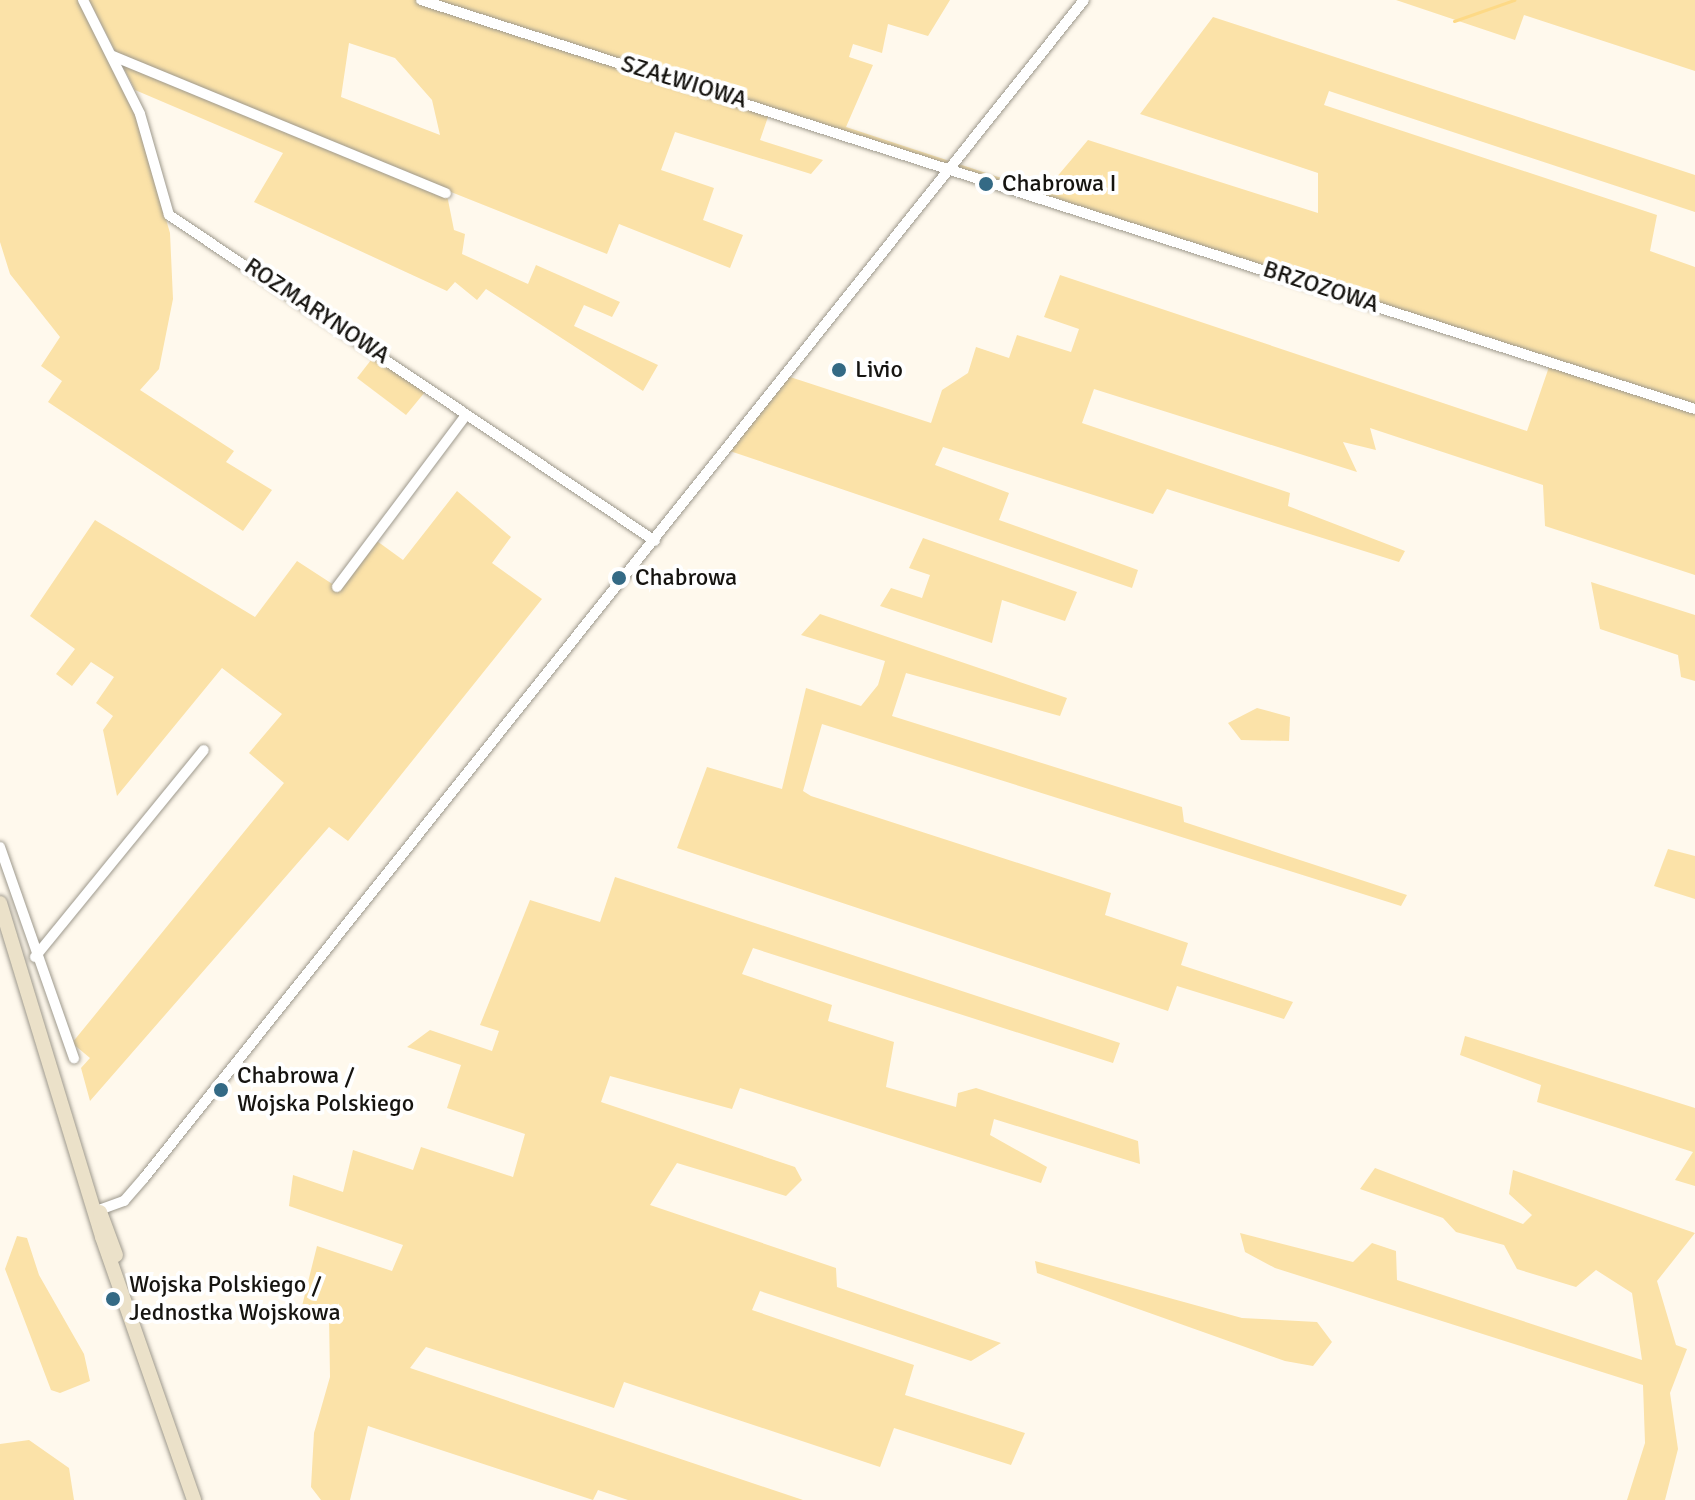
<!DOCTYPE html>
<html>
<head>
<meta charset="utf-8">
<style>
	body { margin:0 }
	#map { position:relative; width:1695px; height:1500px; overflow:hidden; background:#fff9ed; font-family:Signika,sans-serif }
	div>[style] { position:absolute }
	.green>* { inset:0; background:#fbe2a8 }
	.stream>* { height:3px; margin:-1.5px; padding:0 1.5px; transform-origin:1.5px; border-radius:1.5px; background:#fdd986 }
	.roads { filter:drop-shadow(0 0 2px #9e998d) drop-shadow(0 0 2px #9e998d) }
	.street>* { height:10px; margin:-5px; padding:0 5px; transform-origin:5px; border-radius:5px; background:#fff }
	.secondary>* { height:14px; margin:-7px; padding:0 7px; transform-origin:7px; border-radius:7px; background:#ebe1c9 }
	.dots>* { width:22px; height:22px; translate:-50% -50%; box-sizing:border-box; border:4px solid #fff; border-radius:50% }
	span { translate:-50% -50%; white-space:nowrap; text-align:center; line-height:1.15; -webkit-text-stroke:8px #fff; paint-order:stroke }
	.street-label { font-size:24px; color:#161410 }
	.poi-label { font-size:24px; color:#161410 }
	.left { translate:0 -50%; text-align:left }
</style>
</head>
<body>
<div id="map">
	<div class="green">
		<div style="clip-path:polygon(0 0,79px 0,134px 109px,170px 233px,173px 299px,159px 369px,140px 390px,234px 451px,226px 462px,272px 490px,243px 531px,48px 402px,62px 381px,41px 366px,60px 337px,10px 274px,0 242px)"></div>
		<div style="clip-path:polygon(evenodd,89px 0,950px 0,928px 36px,888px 24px,882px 53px,853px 44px,849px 57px,873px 65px,846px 127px,1044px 192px,1088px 140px,1318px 213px,1318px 173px,1140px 114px,1213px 17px,1695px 175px,1695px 212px,1329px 91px,1324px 105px,1657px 215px,1650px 251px,1695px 267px,1695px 575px,1545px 526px,1543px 485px,1370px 428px,1376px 450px,1343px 442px,1357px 472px,1094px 389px,1082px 423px,1290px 493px,1288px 506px,1405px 551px,1399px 562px,1167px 489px,1153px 514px,943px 447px,935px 465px,1009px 493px,999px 520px,1138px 570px,1132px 588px,727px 450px,784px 375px,931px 423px,942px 390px,968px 373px,976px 347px,1009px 358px,1017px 335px,1071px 352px,1079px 329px,1044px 317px,1060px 275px,1527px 431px,1550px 364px,769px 114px,760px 140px,823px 160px,811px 174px,675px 132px,661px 170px,714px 188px,703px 220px,743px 235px,730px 268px,619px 224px,607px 254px,446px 190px,454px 230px,465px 234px,462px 254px,528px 284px,536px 265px,620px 302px,612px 317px,584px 305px,574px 326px,658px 365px,643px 391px,486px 289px,477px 300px,455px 282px,447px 291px,254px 202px,283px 153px,135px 90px,89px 0,349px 43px,395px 58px,432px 100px,440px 135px,341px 97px,349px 43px)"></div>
		<div style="clip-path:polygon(1396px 0,1695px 0,1695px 71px,1524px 15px,1515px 40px)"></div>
		<div style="clip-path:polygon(378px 351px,425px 392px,406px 415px,357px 378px)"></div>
		<div style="clip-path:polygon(457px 491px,511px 537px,492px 563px,542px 599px,348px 841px,329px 827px,90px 1101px,81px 1068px,90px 1058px,72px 1043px,284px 783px,249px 753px,282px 714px,222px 668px,117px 796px,103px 730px,113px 716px,96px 703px,114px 677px,91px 662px,72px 686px,56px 674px,75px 649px,30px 616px,95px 520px,255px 617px,297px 561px,337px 587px,370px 536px,403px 560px)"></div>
		<div style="clip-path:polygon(923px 538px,1077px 592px,1065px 621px,1002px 600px,992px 643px,880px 606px,891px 588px,922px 598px,930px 575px,909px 568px)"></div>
		<div style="clip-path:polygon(1591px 582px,1695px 615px,1695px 692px,1695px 681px,1681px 677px,1678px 655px,1600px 629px)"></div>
		<div style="clip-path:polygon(820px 614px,1067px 698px,1060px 716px,906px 673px,892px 716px,1182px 807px,1184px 822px,1407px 895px,1401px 906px,822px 724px,803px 791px,811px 796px,1111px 893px,1105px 915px,1188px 943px,1181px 965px,1293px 1002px,1284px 1019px,1177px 986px,1168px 1011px,677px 848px,707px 767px,782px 789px,806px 688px,861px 706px,878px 685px,885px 661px,801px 635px)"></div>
		<div style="clip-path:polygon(1257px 708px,1290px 717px,1289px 741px,1241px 740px,1228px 723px)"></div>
		<div style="clip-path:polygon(1668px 849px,1695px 856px,1695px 899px,1654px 886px)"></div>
		<div style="clip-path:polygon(615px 877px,1120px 1043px,1113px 1063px,753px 948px,742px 974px,832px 1005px,828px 1021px,894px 1042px,886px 1087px,956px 1107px,958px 1093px,976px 1088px,1138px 1141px,1140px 1164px,994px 1119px,990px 1135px,1047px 1167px,1041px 1183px,740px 1088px,732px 1109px,610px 1076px,601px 1102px,795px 1167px,802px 1180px,786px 1196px,677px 1163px,650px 1205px,836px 1268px,837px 1287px,1001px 1343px,971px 1361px,760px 1291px,752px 1310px,914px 1365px,905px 1395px,1025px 1433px,1011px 1465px,894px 1428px,880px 1467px,624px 1382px,614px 1408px,426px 1347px,410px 1368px,803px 1500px,628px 1500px,598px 1490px,593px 1500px,368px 1426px,350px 1500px,321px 1500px,311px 1487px,314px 1433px,330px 1377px,329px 1316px,302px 1306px,317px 1246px,392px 1271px,403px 1245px,289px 1206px,293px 1175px,343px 1192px,353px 1150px,413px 1170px,421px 1147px,513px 1177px,525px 1134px,447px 1108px,461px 1065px,407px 1047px,430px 1030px,492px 1051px,499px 1031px,480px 1025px,530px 900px,600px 922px)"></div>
		<div style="clip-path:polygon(1465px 1036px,1695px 1108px,1695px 1186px,1675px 1180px,1693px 1152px,1537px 1102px,1541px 1085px,1460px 1055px)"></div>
		<div style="clip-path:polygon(1375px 1168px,1523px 1224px,1532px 1215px,1509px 1194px,1513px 1170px,1695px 1233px,1657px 1281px,1676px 1345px,1687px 1349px,1670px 1393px,1678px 1449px,1665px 1500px,1627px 1500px,1645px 1443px,1643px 1385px,1275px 1268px,1245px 1252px,1240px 1233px,1353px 1262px,1372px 1243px,1396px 1251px,1397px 1280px,1642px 1360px,1632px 1293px,1596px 1270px,1576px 1287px,1517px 1269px,1504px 1245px,1456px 1232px,1443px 1218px,1360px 1189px)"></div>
		<div style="clip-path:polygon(17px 1236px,27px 1238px,39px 1275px,84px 1354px,90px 1381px,60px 1393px,51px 1390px,5px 1269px)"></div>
		<div style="clip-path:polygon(1035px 1261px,1242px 1318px,1317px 1322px,1332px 1342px,1313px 1366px,1285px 1361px,1037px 1273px)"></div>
		<div style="clip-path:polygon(29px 1440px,69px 1468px,74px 1500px,0 1500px,0 1444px)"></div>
	</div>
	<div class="stream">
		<div style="left:1454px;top:21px;width:64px;rotate:-19.3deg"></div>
	</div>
	<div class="roads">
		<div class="street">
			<div style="left:83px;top:0;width:127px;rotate:63.4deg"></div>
			<div style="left:140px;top:114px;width:105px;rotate:74deg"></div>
			<div style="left:169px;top:215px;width:585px;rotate:33.85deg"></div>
			<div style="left:421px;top:0;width:1338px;rotate:17.8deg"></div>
			<div style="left:113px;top:56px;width:360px;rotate:22.4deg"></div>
			<div style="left:337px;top:587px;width:215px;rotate:-53.1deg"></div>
			<div style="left:0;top:847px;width:224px;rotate:70.7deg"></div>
			<div style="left:35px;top:957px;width:267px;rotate:-50.8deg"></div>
			<div style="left:99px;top:1210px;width:27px;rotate:-20deg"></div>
			<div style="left:124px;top:1201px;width:30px;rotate:-49deg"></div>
			<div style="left:144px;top:1178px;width:1507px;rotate:-51.41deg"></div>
		</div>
		<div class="secondary">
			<div style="left:0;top:903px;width:349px;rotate:73deg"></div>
			<div style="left:102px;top:1237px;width:279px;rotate:70.7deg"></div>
			<div style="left:100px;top:1212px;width:46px;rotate:69.6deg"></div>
		</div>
	</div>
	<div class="dots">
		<div style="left:986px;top:184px;background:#346a85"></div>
		<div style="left:839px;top:370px;background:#346a85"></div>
		<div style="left:619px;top:578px;background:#346a85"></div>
		<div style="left:221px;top:1090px;background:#346a85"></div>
		<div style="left:113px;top:1299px;background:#346a85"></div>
	</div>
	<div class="street-label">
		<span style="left:684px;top:82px;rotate:17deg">SZAŁWIOWA</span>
		<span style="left:1321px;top:287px;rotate:18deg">BRZOZOWA</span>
		<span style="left:317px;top:311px;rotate:34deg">ROZMARYNOWA</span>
	</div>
	<div class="poi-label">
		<span class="left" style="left:1002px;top:184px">Chabrowa I</span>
		<span class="left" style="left:855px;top:370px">Livio</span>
		<span class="left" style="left:635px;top:578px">Chabrowa</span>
		<span class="left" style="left:237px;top:1090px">Chabrowa /<br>Wojska Polskiego</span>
		<span class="left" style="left:129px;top:1299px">Wojska Polskiego /<br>Jednostka Wojskowa</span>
	</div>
</div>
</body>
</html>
